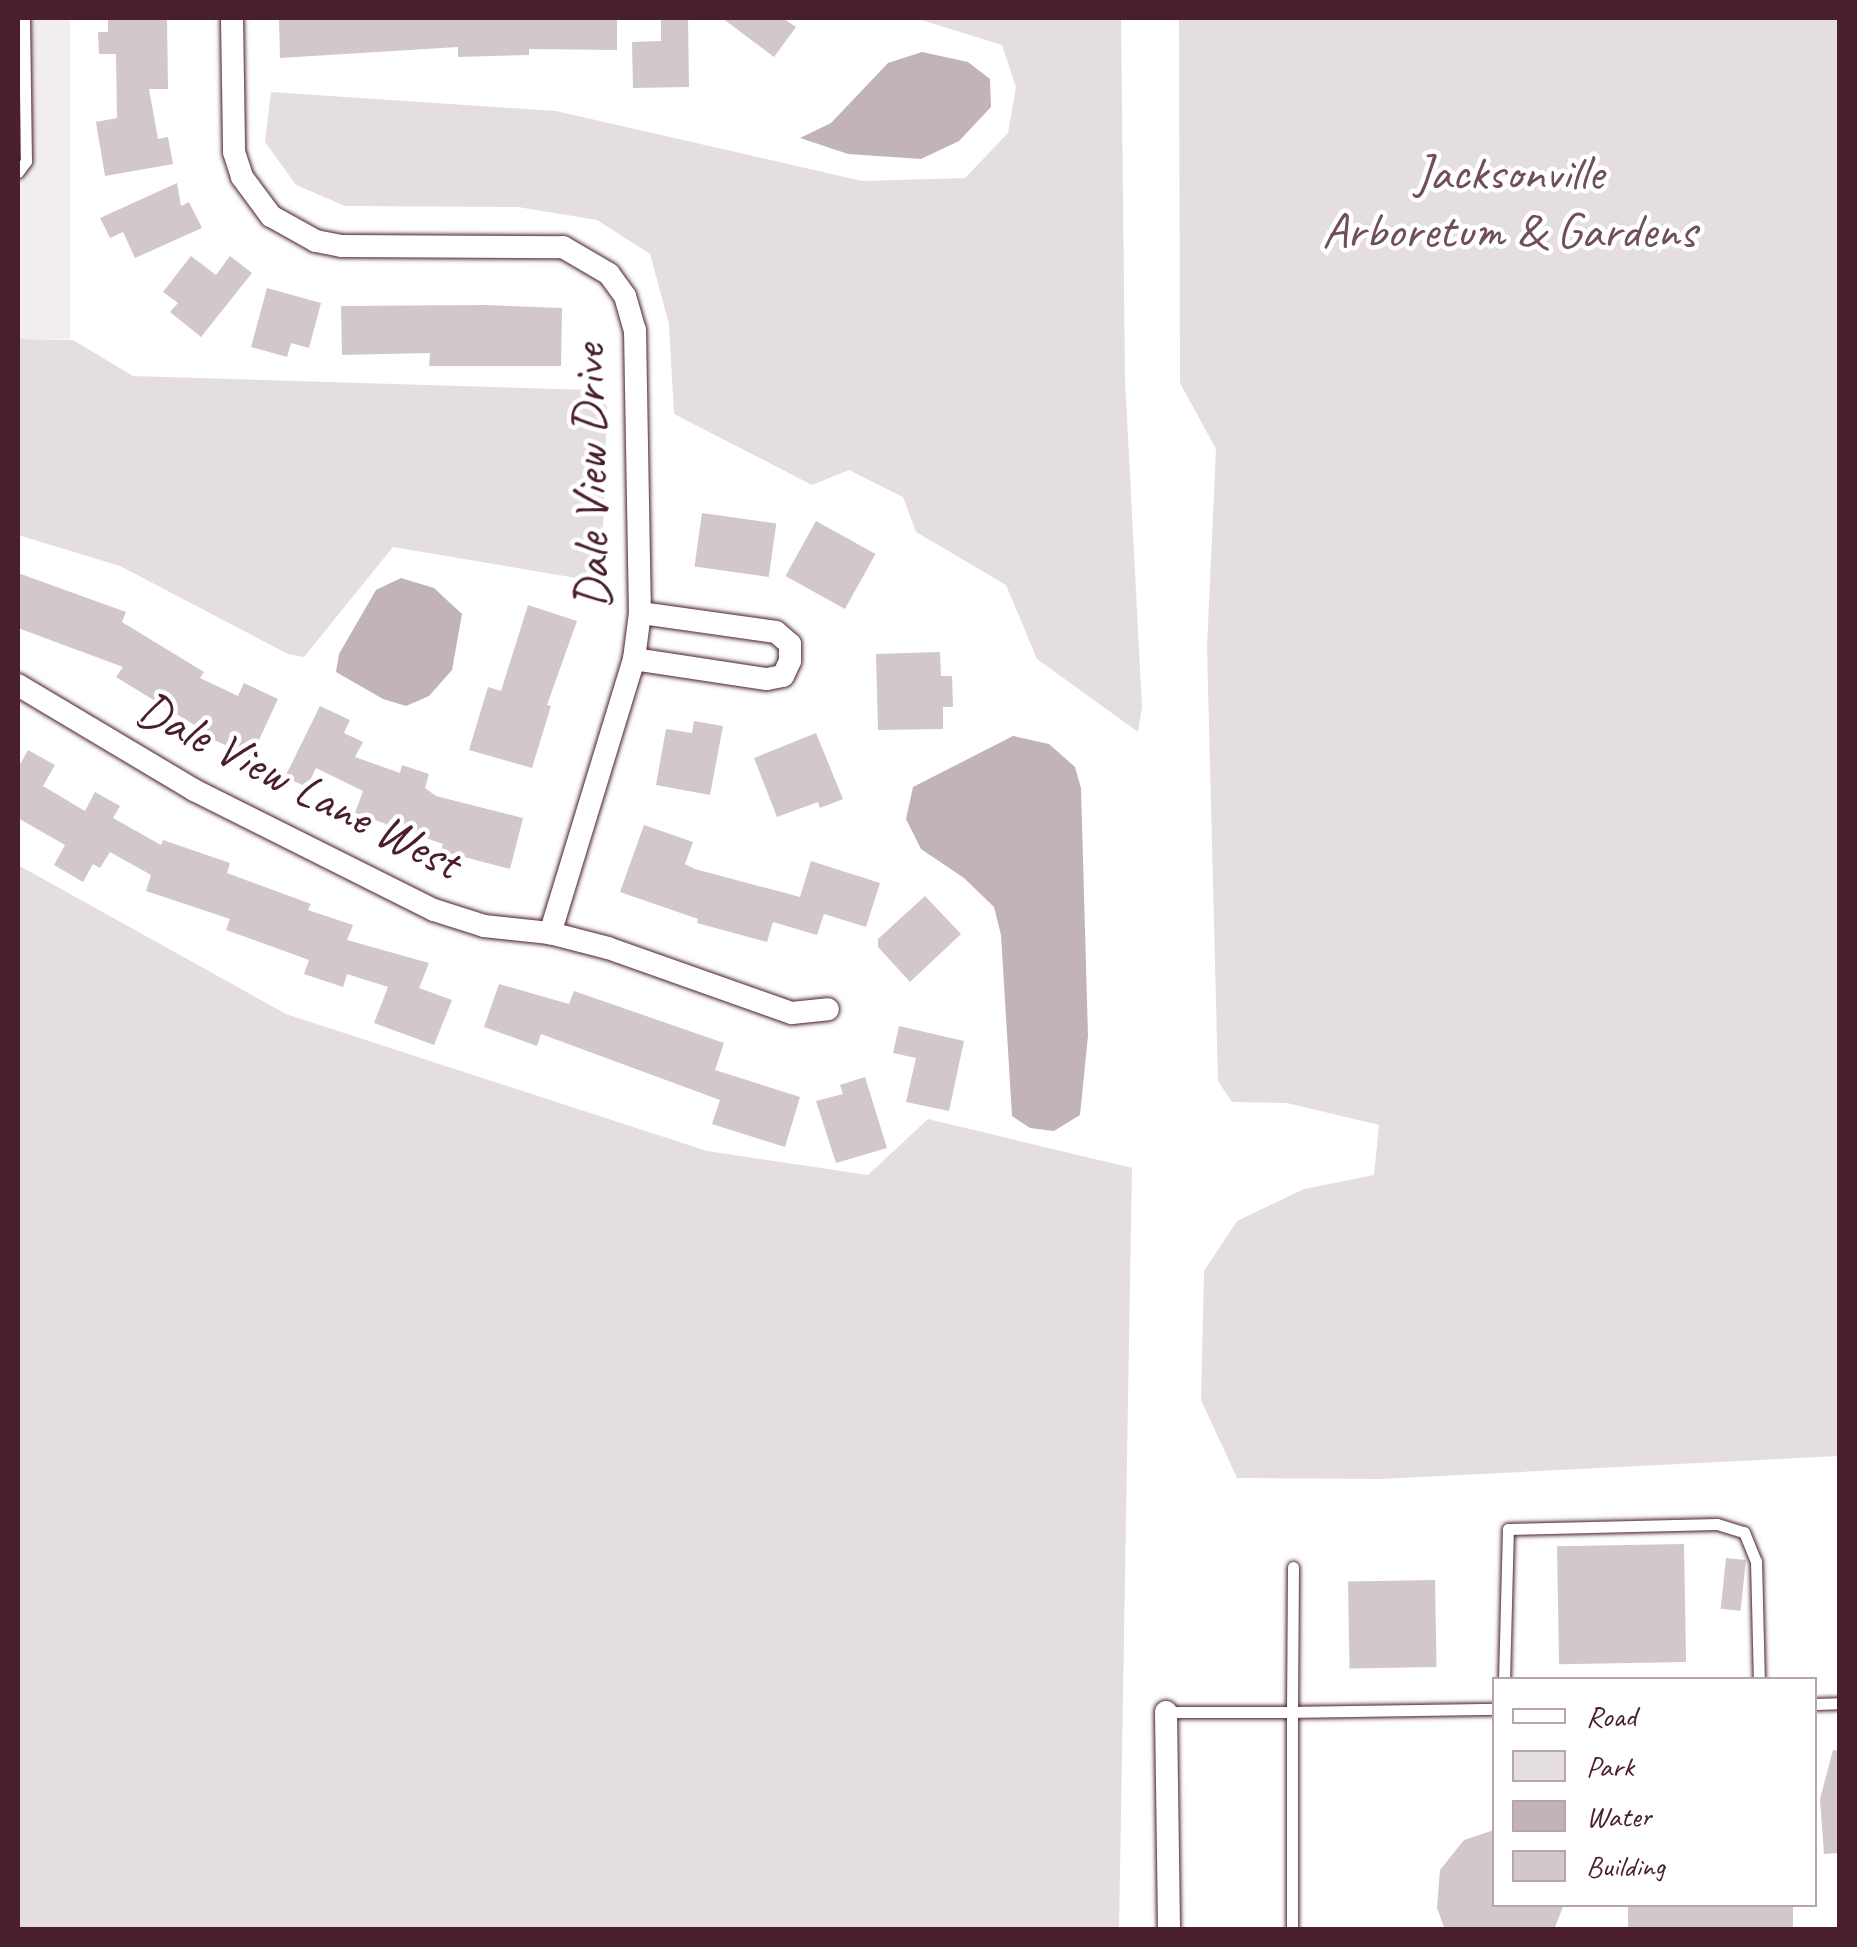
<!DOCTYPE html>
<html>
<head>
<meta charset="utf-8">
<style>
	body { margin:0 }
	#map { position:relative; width:1857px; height:1947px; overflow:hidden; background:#fff; font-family:Caveat,sans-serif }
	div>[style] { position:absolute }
	.built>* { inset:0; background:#f2eeef; transform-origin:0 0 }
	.green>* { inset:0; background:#e5dee0 }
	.water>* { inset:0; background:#c1b3b6 }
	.building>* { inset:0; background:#d2c7cb; transform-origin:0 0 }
	.roads { filter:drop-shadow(0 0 2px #4a1f2b) drop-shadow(0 0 2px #4a1f2b) }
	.service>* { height:11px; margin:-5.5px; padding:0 5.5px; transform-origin:5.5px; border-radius:5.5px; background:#fff }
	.minor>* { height:22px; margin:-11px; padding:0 11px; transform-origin:11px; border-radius:11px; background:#fff }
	span { translate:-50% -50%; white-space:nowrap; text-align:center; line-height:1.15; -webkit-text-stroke:9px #fff; paint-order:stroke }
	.park-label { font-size:50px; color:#714f58 }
	.street-label { font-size:50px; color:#4a1f2b }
	.frame { position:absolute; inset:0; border:20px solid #4a1f2b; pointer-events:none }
	.legend { position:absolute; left:1492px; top:1677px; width:325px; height:230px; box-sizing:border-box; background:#fff; border:2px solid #b7a5aa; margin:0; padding:12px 18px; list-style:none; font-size:30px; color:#4a1f2b }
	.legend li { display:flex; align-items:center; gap:20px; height:50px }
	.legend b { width:50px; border:2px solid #b7a5aa }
</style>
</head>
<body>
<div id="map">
	<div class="built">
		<div style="left:18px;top:18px;width:52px;height:321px"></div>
	</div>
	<div class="green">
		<div style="clip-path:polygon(915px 18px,1121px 18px,1125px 378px,1142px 707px,1138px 732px,1037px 659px,1006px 585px,916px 532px,903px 497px,849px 470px,812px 485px,674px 414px,669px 324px,650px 254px,597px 220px,518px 207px,345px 206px,296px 185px,265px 142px,271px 92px,556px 111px,862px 181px,965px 178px,1008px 133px,1016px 87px,1002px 45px)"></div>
		<div style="clip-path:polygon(1179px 18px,1839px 18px,1839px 1456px,1380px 1479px,1237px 1478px,1201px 1400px,1204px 1271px,1237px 1221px,1304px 1189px,1374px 1175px,1379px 1125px,1287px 1103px,1232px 1102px,1218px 1081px,1207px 647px,1216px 449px,1180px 383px)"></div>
		<div style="clip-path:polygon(18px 339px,73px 340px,133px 376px,591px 390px,607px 406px,602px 564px,588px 580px,393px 547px,304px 657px,288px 654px,120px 566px,18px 535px)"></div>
		<div style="clip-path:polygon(18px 865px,286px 1014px,707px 1151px,868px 1175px,928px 1119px,1132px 1168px,1119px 1929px,18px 1929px)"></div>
	</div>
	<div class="water">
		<div style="clip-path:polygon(922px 52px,968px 62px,990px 79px,991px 107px,959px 141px,921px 159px,848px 154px,800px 138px,831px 123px,888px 63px)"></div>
		<div style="clip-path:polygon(401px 578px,434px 588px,462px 614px,452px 670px,429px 696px,406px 706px,383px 699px,336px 672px,339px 654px,376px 590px)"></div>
		<div style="clip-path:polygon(1013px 736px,1049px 744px,1075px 767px,1081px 788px,1088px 1036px,1080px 1115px,1054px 1131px,1030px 1128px,1012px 1116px,1001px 935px,994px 907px,964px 878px,921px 849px,906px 819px,913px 787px)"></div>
	</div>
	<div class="building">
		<div style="clip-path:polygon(108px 18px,167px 18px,168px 89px,149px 89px,158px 139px,168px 137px,173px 164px,105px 176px,96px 122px,117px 118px,116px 54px,99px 54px,98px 32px,108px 32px)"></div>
		<div style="clip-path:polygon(279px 18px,617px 18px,617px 50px,529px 49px,529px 55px,458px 57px,458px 47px,280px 58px)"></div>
		<div style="clip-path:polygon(661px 18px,688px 18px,689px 87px,633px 88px,632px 42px,661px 41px)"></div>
		<div style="clip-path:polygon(722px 18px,783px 18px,796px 27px,774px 57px)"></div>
		<div style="clip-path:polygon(177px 183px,181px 206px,189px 202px,202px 228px,135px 258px,123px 232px,110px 238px,100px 218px)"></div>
		<div style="clip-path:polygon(191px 256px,216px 275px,230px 256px,252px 273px,201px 337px,170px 312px,178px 303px,163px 292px)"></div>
		<div style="clip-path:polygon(267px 288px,321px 303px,309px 348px,291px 343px,287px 357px,251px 347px)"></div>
		<div style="clip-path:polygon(485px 305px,562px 308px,561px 366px,429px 366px,430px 353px,342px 355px,341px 306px)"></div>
		<div style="left:702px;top:513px;width:75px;height:54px;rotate:8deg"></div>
		<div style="left:816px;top:521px;width:68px;height:63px;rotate:29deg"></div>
		<div style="clip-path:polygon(18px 573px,126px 612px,122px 622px,204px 672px,200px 678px,238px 696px,244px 683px,278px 699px,251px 757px,199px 733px,201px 729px,116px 677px,123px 667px,18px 628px)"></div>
		<div style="clip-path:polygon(528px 605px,577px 621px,547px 705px,551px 706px,532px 768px,469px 750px,488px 687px,501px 691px)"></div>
		<div style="clip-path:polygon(940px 652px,941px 676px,952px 676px,953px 707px,943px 707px,943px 729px,878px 730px,876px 654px)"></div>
		<div style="clip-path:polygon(320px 706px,350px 720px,344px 733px,363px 742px,355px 757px,400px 773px,402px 765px,429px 774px,425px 788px,436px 796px,523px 818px,510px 869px,441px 851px,443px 844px,355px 813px,363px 791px,316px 768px,307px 787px,285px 777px)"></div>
		<div style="clip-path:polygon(694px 721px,723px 726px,710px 795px,656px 785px,666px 729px,692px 733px)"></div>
		<div style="clip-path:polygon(816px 733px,843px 799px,820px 808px,818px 802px,777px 817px,754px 758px)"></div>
		<div style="clip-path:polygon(28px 750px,55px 765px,43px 786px,85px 811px,95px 792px,120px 806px,113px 818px,161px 845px,163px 840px,230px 863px,227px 873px,311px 904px,308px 910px,353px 925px,347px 940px,429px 963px,419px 988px,452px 1000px,434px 1045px,374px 1023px,388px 987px,347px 974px,343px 987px,304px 974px,309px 960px,226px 930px,230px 919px,146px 891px,151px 875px,110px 852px,100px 868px,93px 864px,83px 882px,54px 865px,65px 845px,18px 818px,18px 768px)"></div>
		<div style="clip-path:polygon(644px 825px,693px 842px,685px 864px,695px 869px,800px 897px,811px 861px,880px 883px,866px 927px,824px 914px,817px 935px,773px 922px,767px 942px,697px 923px,698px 919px,620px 892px)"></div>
		<div style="clip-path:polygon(925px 896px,961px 934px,910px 982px,878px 947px,878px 939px)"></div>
		<div style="clip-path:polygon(499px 984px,569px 1004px,574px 991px,724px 1043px,715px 1070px,800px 1097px,785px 1147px,712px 1124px,720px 1100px,541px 1034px,537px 1046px,484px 1027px)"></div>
		<div style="clip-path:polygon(899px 1026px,964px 1041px,949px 1111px,906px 1102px,916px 1058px,893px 1053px)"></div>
		<div style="clip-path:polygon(865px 1077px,887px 1148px,836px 1163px,816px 1101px,843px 1094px,840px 1085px)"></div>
		<div style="left:1684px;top:1544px;width:118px;height:127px;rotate:89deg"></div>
		<div style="left:1726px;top:1558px;width:20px;height:51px;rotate:6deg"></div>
		<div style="left:1435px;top:1580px;width:87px;height:87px;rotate:89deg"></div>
		<div style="clip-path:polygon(1833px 1750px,1840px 1751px,1840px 1853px,1824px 1854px,1820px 1799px)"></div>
		<div style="clip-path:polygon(1494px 1830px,1494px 1904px,1564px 1904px,1554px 1930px,1445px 1930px,1437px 1908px,1440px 1870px,1464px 1840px)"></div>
		<div style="left:1628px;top:1904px;width:165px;height:26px"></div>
	</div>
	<div class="roads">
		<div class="service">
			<div style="left:18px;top:172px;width:14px;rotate:-54deg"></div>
			<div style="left:26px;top:161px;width:143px;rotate:-90.8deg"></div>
			<div style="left:1504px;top:1680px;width:151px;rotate:-88.5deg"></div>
			<div style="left:1508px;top:1529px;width:209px;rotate:-1.4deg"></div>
			<div style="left:1717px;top:1524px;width:28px;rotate:17deg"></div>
			<div style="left:1744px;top:1532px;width:31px;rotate:68deg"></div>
			<div style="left:1756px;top:1561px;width:119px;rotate:88.6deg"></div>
			<div style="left:1814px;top:1704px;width:26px;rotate:-2deg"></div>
			<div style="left:1166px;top:1712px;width:126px"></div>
			<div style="left:1292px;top:1712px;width:145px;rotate:-89.6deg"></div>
			<div style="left:1292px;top:1930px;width:218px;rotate:-90deg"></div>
			<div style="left:1292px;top:1712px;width:202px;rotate:-0.9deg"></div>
		</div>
		<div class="minor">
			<div style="left:232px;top:18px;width:134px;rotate:89.1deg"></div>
			<div style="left:234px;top:152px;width:26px;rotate:72deg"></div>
			<div style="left:242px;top:177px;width:49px;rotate:53.4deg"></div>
			<div style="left:271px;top:216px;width:51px;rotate:29.1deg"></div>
			<div style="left:316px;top:241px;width:26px;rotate:11deg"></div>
			<div style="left:342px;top:246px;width:221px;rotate:0.3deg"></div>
			<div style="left:563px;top:247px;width:53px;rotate:30.4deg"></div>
			<div style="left:609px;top:274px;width:27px;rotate:54deg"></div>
			<div style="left:625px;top:296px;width:35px;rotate:74deg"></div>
			<div style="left:635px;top:330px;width:283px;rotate:89deg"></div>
			<div style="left:640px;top:613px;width:46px;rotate:97.4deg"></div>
			<div style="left:634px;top:659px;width:287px;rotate:107deg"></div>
			<div style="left:634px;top:659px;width:134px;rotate:8.6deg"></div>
			<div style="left:767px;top:679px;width:16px;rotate:-11deg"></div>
			<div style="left:783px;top:676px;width:17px;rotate:-65deg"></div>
			<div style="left:790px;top:661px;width:17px;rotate:-90deg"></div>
			<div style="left:790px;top:644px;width:18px;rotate:-139deg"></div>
			<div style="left:776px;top:632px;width:137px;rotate:-172deg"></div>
			<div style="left:18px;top:685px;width:205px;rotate:30.8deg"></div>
			<div style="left:194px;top:790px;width:268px;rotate:26.6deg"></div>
			<div style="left:434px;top:910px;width:52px;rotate:17.7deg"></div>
			<div style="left:484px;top:926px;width:66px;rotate:6.1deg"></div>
			<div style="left:550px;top:933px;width:60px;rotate:14.5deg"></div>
			<div style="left:608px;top:948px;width:195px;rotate:19.5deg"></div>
			<div style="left:792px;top:1013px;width:36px;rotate:-6deg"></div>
			<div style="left:1166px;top:1712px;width:218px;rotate:89.2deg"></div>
		</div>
	</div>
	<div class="park-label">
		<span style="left:1509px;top:201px">Jacksonville<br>Arboretum &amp; Gardens</span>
	</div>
	<div class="street-label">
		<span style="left:590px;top:477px;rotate:-91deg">Dale View Drive</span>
		<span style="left:299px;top:785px;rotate:27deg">Dale View Lane West</span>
	</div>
	<div class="frame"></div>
	<ul class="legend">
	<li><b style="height:12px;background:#fff"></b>Road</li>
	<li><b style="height:28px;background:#e5dee0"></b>Park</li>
	<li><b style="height:28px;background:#c1b3b6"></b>Water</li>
	<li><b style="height:28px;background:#d2c7cb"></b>Building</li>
	</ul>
</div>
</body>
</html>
